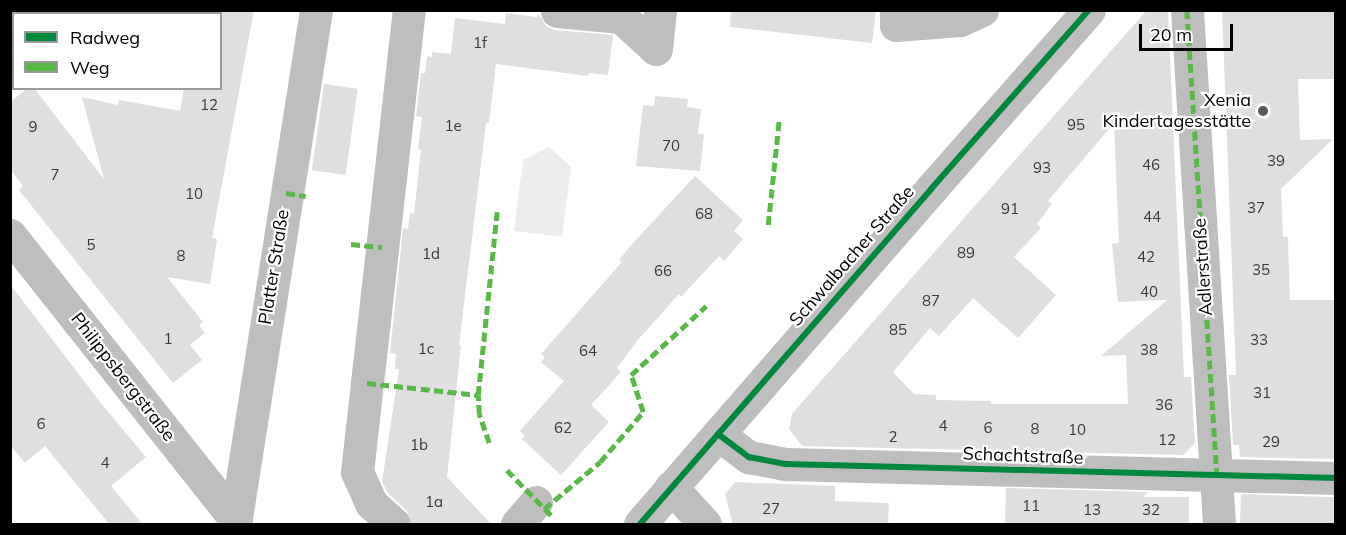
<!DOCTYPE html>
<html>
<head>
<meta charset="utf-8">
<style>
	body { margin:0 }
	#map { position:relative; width:1346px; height:535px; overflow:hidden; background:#fff; font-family:Mulish,sans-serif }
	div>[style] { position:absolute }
	.green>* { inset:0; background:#ececec }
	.building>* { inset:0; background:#dfdfdf; transform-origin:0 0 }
	.minor>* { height:33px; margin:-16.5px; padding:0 16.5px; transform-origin:16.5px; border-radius:16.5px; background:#bebebe }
	.major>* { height:33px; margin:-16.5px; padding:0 16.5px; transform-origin:16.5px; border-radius:16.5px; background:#bebebe }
	.quiet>* { height:4.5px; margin-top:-2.25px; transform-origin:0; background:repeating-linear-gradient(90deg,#58b947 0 9px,transparent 0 13.5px) }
	.cycleway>* { height:6px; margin:-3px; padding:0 3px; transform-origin:3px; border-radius:3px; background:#00873e }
	.dots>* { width:16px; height:16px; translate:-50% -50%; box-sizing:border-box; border:3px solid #fff; border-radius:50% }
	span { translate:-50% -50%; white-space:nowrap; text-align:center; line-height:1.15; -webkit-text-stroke:4.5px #fff; paint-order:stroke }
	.number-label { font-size:15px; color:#383838 }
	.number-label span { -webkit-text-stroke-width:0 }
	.poi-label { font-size:18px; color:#000 }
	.right { translate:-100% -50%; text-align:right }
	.street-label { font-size:18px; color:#000 }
	.frame { position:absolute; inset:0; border:12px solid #000; pointer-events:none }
	.legend { position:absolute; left:12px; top:12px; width:210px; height:78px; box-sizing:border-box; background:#fff; border:2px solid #999; margin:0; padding:8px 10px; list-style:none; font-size:18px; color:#000 }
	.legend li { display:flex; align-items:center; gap:12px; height:30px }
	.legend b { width:30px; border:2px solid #999 }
	.scale { position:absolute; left:1139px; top:24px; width:94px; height:27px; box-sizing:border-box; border:3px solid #000; border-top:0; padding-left:8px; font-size:18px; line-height:21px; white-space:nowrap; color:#000; -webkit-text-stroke:4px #fff; paint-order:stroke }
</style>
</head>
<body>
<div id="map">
	<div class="green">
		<div style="clip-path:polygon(549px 147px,571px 167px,562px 237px,514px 231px,523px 160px)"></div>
	</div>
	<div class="building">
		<div style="clip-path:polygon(220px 10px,254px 10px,212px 238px,217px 239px,210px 284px,167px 277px,203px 322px,199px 325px,205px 333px,190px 345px,202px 360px,173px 383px,19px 190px,23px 186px,10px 169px,10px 102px,28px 88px,34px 88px,104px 179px,82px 97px,118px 105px,119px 100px,180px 111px,184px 88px,220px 88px)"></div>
		<div style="clip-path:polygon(731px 10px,876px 10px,872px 43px,730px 27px)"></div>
		<div style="clip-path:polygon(evenodd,1147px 10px,1168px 10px,1184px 377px,1191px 377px,1195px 443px,1183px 455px,802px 446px,789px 429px,792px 414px,1147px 10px,1114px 123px,1119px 243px,1112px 244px,1118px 302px,1167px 300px,1101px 356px,1126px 355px,1128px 404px,991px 404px,991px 401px,936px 400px,936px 395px,914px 394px,893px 372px,930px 328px,939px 336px,973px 298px,1018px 338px,1056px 295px,1014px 257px,1041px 228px,1037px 224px,1052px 204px,1048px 201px,1114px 123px)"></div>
		<div style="clip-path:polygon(1222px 10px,1335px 10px,1335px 79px,1298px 79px,1300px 140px,1333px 139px,1281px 189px,1283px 237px,1288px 237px,1290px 300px,1335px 300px,1335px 459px,1240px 457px,1239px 445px,1233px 445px,1229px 375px,1236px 375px)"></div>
		<div style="clip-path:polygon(506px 13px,537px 17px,539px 14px,546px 26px,555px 30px,613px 35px,608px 75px,589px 73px,588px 76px,496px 64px,489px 123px,486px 123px,459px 345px,461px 345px,447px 477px,492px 525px,412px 525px,407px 511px,388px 493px,382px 482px,399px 369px,395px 369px,396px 354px,390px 353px,403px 228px,408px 229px,410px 213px,414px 214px,421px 150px,418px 149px,422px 117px,416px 116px,421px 73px,425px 73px,427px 56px,432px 57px,432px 52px,451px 54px,455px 18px,505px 24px)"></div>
		<div style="left:324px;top:84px;width:34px;height:87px;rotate:8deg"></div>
		<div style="clip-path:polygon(655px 96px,688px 99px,687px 107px,701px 109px,698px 134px,704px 134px,700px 171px,636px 166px,643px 105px,654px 106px)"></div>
		<div style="clip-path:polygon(695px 176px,743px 220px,734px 231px,743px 239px,724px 261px,719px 256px,681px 297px,679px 294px,637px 341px,617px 368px,621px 372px,591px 405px,609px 422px,561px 475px,522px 439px,525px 436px,520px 431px,564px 381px,541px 362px,545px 357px,541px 354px,622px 262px,619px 260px,633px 243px)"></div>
		<div style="clip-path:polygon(10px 284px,100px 402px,146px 457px,111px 486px,143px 525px,110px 525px,45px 446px,25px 463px,10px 445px)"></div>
		<div style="clip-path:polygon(735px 482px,835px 486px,835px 501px,889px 503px,888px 525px,733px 525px,725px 494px)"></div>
		<div style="clip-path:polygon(1006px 488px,1148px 492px,1143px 497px,1189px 497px,1189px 525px,1005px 525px)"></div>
		<div style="left:1241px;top:494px;width:94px;height:31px;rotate:2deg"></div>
	</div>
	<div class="minor">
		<div style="left:896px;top:10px;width:15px;rotate:90deg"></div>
		<div style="left:896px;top:25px;width:64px;rotate:-4.5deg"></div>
		<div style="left:960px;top:20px;width:24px;rotate:-24deg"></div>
		<div style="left:1187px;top:10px;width:515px;rotate:86.44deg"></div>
		<div style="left:557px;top:11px;width:64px;rotate:5.4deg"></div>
		<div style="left:621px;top:17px;width:47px;rotate:42.4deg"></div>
		<div style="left:656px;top:49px;width:39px;rotate:-84deg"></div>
		<div style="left:10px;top:235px;width:364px;rotate:51.6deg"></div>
		<div style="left:718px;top:434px;width:39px;rotate:37deg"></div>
		<div style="left:749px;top:457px;width:38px;rotate:11deg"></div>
		<div style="left:786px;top:464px;width:550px;rotate:1.46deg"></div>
		<div style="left:671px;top:487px;width:50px;rotate:47.4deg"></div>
		<div style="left:394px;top:524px;width:31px;rotate:-138deg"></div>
		<div style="left:371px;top:503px;width:34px;rotate:-114deg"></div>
		<div style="left:357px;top:472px;width:465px;rotate:-83.6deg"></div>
		<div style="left:517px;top:524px;width:29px;rotate:-49deg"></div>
		<div style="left:640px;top:524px;width:444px;rotate:-49deg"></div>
		<div style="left:931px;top:189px;width:239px;rotate:-48.6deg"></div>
	</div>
	<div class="major">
		<div style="left:235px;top:524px;width:520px;rotate:-81.04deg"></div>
	</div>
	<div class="quiet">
		<div style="left:1187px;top:10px;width:467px;rotate:86.3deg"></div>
		<div style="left:1217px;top:476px;width:4px"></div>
		<div style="left:286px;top:193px;width:20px;rotate:9deg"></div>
		<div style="left:768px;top:225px;width:105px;rotate:-84deg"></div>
		<div style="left:351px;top:244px;width:31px;rotate:6deg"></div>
		<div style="left:367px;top:383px;width:112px;rotate:6.2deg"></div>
		<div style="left:489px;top:443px;width:31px;rotate:-109deg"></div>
		<div style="left:479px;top:414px;width:19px;rotate:-93deg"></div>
		<div style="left:478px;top:395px;width:184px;rotate:-84.1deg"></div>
		<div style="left:507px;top:470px;width:67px;rotate:45.6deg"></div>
		<div style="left:544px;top:509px;width:73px;rotate:-40deg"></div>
		<div style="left:600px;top:462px;width:66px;rotate:-49.3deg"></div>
		<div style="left:643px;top:412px;width:39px;rotate:-108deg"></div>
		<div style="left:631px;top:375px;width:102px;rotate:-42.6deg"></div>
	</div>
	<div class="cycleway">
		<div style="left:718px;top:434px;width:39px;rotate:37deg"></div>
		<div style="left:749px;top:457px;width:38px;rotate:11deg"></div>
		<div style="left:786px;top:464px;width:550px;rotate:1.46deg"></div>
		<div style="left:640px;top:524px;width:444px;rotate:-49deg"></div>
		<div style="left:931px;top:189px;width:239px;rotate:-48.6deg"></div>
	</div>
	<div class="dots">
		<div style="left:1263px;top:111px;background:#595959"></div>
	</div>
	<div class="number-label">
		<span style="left:480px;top:43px">1f</span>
		<span style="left:209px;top:105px">12</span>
		<span style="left:1076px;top:125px">95</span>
		<span style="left:453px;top:126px">1e</span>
		<span style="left:33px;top:127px">9</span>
		<span style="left:671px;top:146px">70</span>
		<span style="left:1276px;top:161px">39</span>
		<span style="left:1151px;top:165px">46</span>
		<span style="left:1042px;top:168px">93</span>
		<span style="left:55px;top:175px">7</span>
		<span style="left:194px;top:194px">10</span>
		<span style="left:1256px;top:208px">37</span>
		<span style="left:1010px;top:209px">91</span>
		<span style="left:704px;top:214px">68</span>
		<span style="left:1152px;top:217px">44</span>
		<span style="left:91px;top:245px">5</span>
		<span style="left:966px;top:253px">89</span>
		<span style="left:431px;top:254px">1d</span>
		<span style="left:181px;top:256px">8</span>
		<span style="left:1146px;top:257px">42</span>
		<span style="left:1261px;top:270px">35</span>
		<span style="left:663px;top:271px">66</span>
		<span style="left:1149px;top:292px">40</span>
		<span style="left:931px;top:301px">87</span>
		<span style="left:898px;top:330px">85</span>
		<span style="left:168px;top:339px">1</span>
		<span style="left:1259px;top:340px">33</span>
		<span style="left:426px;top:349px">1c</span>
		<span style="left:1149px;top:350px">38</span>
		<span style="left:588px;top:351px">64</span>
		<span style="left:1262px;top:393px">31</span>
		<span style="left:1164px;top:405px">36</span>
		<span style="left:41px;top:424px">6</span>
		<span style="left:943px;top:426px">4</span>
		<span style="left:563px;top:428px">62</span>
		<span style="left:988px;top:428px">6</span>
		<span style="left:1035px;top:429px">8</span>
		<span style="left:1077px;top:430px">10</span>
		<span style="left:893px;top:437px">2</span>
		<span style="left:1167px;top:440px">12</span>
		<span style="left:1271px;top:442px">29</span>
		<span style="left:419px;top:445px">1b</span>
		<span style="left:105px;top:463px">4</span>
		<span style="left:434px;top:502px">1a</span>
		<span style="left:1031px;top:506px">11</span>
		<span style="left:771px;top:509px">27</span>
		<span style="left:1092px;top:510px">13</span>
		<span style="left:1151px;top:510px">32</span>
	</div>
	<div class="poi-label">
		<span class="right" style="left:1251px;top:111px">Xenia<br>Kindertagesstätte</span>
	</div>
	<div class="street-label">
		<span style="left:852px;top:256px;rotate:-49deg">Schwalbacher Straße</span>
		<span style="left:274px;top:267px;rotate:-81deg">Platter Straße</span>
		<span style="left:1203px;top:267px;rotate:-94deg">Adlerstraße</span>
		<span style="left:123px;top:377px;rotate:52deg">Philippsbergstraße</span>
		<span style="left:1023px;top:456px;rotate:2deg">Schachtstraße</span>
	</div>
	<div class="frame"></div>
	<ul class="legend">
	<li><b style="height:8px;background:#00873e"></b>Radweg</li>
	<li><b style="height:8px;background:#58b947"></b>Weg</li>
	</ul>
	<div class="scale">20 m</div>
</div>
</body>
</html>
